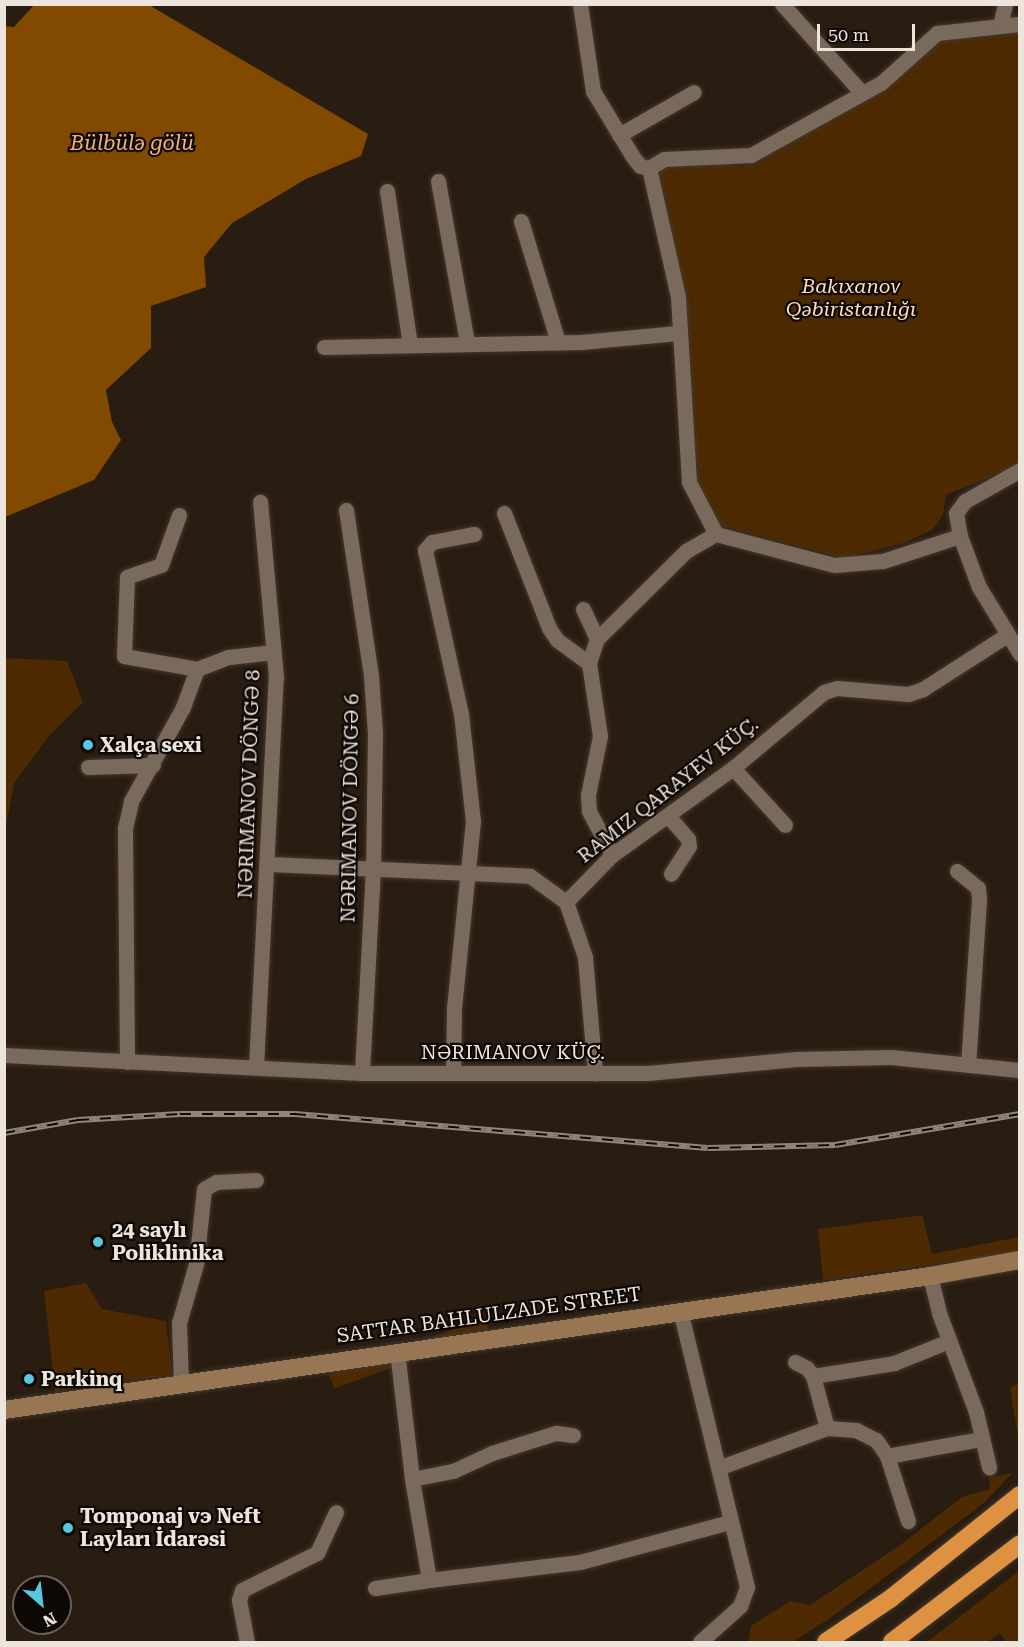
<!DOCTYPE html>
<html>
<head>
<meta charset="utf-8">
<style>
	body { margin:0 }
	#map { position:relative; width:1024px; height:1647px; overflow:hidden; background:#291c10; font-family:"Roboto Serif",serif }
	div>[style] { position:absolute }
	.green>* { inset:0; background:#4d2a01; transform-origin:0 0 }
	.water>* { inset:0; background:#824a00 }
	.roads { filter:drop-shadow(0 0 2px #423730) drop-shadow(0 0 2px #423730) }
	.street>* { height:15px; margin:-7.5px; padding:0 7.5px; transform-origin:7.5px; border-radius:7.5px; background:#7a6a5c }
	.secondary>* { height:18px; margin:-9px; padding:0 9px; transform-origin:9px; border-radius:9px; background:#987654 }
	.highway>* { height:18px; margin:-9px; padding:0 9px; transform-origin:9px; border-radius:9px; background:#de9141 }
	.rail>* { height:6px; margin-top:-3px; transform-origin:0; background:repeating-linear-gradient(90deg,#0e0804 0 11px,#91867c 0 22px); box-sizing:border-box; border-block:2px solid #91867c }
	.dots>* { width:16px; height:16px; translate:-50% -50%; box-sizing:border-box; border:3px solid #0e0804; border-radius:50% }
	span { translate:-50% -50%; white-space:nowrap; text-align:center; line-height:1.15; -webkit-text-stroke:4.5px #0e0804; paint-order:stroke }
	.park-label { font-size:20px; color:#ffddbf; font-style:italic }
	.poi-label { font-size:20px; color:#ede4dc; font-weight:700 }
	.left { translate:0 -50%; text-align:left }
	.street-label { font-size:20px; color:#ede4dc }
	.water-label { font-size:21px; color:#f4b375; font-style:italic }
	.frame { position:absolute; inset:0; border:6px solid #ede4dc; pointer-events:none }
	.north { position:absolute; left:12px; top:1575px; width:60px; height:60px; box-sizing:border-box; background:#0e0804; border:2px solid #67605a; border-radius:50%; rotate:152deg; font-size:16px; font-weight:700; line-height:24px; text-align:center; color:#ede4dc }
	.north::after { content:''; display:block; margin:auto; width:21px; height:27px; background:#56c9e1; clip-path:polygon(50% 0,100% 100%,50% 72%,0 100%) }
	.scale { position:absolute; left:817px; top:24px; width:98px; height:27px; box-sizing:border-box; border:3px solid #ede4dc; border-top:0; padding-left:8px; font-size:18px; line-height:21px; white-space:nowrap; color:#ede4dc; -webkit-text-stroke:4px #0e0804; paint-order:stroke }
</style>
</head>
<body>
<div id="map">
	<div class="green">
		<div style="clip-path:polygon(1019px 31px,1019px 465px,946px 495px,943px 515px,932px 530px,904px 543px,844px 558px,715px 524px,691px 475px,671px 253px,658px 165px,712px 160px,743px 167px,783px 138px,881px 89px,937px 42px,948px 37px)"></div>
		<div style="clip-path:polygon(5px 658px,67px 661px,83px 702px,48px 737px,14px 783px,5px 832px)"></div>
		<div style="clip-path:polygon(922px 1215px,932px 1254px,1019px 1237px,1019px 1252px,823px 1280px,818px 1229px)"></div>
		<div style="clip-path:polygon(86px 1283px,102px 1309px,166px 1321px,172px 1375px,55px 1391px,44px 1291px)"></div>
		<div style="left:485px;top:1318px;width:15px;height:166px;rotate:70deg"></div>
		<div style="clip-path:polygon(1019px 1384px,1020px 1384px,1019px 1444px,1010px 1387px)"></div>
		<div style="clip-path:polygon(1012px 1473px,984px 1503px,829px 1619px,792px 1642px,748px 1642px,751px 1626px,790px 1601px,810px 1605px,899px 1546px,962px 1497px,990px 1489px,989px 1478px)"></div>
		<div style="clip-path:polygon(1019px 1571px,1019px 1642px,1007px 1642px,999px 1633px,988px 1642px,927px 1642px)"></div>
	</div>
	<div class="water">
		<div style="clip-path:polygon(34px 5px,149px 5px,368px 134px,361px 156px,306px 179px,232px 223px,204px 257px,206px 287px,151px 306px,151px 348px,106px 390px,112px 422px,121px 440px,94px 480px,5px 517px,5px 26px,14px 27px)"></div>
	</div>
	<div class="roads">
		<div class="street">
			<div style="left:580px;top:4px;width:88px;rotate:81.5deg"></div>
			<div style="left:593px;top:91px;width:77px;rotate:58.8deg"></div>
			<div style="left:633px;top:157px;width:11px;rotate:52deg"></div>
			<div style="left:640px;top:166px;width:9px;rotate:13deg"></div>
			<div style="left:649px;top:168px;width:17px;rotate:-31deg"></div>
			<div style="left:664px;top:159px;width:87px;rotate:-2.6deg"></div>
			<div style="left:751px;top:155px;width:149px;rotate:-29deg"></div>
			<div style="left:881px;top:83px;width:75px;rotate:-41.8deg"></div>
			<div style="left:937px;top:33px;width:83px;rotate:-6.2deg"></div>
			<div style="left:782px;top:4px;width:120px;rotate:48deg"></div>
			<div style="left:1000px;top:26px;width:23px;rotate:-77deg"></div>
			<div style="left:619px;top:135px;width:86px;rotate:-29.8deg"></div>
			<div style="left:649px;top:168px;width:132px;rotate:77.3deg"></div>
			<div style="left:678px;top:297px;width:185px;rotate:86.6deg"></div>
			<div style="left:689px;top:482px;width:59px;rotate:62.6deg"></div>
			<div style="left:438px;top:181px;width:164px;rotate:79.8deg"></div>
			<div style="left:387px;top:191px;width:155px;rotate:81.5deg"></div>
			<div style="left:521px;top:221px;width:127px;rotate:73deg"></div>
			<div style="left:324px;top:347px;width:257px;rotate:-1.1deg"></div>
			<div style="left:581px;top:342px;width:97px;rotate:-5.3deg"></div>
			<div style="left:346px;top:510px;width:168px;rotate:81.4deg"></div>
			<div style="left:371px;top:676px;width:57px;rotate:86deg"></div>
			<div style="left:375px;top:733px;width:136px;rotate:90.8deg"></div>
			<div style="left:373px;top:869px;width:204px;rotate:93.1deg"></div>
			<div style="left:504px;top:513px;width:123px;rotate:68.6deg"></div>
			<div style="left:549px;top:628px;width:14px;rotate:56deg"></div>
			<div style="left:557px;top:640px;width:39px;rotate:36deg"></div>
			<div style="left:179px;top:515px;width:53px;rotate:109.8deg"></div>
			<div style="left:161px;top:565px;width:36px;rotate:161deg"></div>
			<div style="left:127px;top:577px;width:79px;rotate:92.2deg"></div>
			<div style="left:124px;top:656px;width:74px;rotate:10.1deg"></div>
			<div style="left:960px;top:536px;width:54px;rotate:69.6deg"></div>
			<div style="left:979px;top:587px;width:79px;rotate:58.5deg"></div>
			<div style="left:583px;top:609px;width:33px;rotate:65deg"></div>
			<div style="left:88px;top:767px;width:65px;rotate:-1.8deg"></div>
			<div style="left:733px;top:768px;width:77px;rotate:47.6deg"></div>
			<div style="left:669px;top:817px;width:29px;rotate:49deg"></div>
			<div style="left:688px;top:839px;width:7px;rotate:82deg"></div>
			<div style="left:689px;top:846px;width:33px;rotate:123deg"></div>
			<div style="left:612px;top:855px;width:50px;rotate:-117.6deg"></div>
			<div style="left:589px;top:811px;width:16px;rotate:-94deg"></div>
			<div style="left:588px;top:795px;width:60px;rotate:-78.5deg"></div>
			<div style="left:600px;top:736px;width:74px;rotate:-98.6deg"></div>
			<div style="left:589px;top:663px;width:25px;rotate:-72deg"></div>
			<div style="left:597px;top:639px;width:125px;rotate:-44.7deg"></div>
			<div style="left:686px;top:551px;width:34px;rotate:-30deg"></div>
			<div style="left:716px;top:534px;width:122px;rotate:14.7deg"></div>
			<div style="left:834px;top:565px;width:49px;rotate:-4.7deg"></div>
			<div style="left:883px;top:561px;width:81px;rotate:-18deg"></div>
			<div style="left:960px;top:536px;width:23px;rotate:-100deg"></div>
			<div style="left:956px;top:513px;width:15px;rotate:-53deg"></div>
			<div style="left:965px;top:501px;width:63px;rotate:-29.4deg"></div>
			<div style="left:269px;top:864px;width:261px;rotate:2.6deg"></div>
			<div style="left:530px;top:876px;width:44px;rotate:35.8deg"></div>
			<div style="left:566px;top:902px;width:66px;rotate:-45.6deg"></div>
			<div style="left:612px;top:855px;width:149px;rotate:-35.7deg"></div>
			<div style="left:733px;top:768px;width:119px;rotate:-39.9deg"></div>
			<div style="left:824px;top:692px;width:14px;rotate:-17deg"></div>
			<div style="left:837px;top:688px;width:71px;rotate:4.8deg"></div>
			<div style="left:908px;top:694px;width:16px;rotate:-18deg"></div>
			<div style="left:923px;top:689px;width:100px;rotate:-32.7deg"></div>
			<div style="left:957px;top:871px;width:27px;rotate:39deg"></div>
			<div style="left:978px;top:888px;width:12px;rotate:85deg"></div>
			<div style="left:979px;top:900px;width:164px;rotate:93.8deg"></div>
			<div style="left:566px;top:902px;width:58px;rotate:70.9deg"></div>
			<div style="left:585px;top:957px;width:117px;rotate:85.1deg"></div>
			<div style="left:4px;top:1055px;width:358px;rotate:2.9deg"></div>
			<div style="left:362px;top:1073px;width:286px"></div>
			<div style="left:648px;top:1073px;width:149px;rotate:-5.4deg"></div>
			<div style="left:796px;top:1059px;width:95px;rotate:-1.2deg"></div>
			<div style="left:891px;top:1057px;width:130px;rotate:5.8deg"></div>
			<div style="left:127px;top:1062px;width:234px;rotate:-90.5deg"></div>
			<div style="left:125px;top:828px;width:28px;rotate:-77deg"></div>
			<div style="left:131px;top:801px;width:107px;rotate:-61deg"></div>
			<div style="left:183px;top:707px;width:40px;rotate:-69.8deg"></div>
			<div style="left:197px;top:669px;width:34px;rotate:-21deg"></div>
			<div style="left:229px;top:657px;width:45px;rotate:-6.3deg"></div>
			<div style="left:256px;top:1067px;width:391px;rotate:-87.1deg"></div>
			<div style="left:276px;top:677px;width:176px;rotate:-95.2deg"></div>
			<div style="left:453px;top:1072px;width:64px;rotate:-89.1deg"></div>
			<div style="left:454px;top:1008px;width:188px;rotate:-84.2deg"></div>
			<div style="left:473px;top:821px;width:108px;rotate:-96.4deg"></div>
			<div style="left:461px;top:714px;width:168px;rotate:-102.4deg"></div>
			<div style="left:425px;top:550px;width:11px;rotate:-49deg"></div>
			<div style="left:432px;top:542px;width:43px;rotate:-10.8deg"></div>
			<div style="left:930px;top:1276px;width:38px;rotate:76deg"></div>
			<div style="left:939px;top:1313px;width:106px;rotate:69.5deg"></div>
			<div style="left:976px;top:1412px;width:57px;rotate:76.7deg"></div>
			<div style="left:680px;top:1310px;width:285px;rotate:76.4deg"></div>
			<div style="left:747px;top:1587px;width:20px;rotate:110deg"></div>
			<div style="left:740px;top:1606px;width:54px;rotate:138deg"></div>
			<div style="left:397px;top:1351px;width:129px;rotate:83.3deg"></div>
			<div style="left:412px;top:1479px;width:102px;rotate:80.4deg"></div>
			<div style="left:429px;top:1580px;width:152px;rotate:-6.8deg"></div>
			<div style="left:580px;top:1562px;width:154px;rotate:-15deg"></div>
			<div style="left:795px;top:1362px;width:13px;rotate:27deg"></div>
			<div style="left:807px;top:1368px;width:10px;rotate:53deg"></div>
			<div style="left:813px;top:1376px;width:54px;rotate:74.9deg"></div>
			<div style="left:813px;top:1376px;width:82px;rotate:-9.1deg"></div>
			<div style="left:894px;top:1363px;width:59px;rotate:-21.8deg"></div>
			<div style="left:181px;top:1384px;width:61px;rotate:-91.9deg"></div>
			<div style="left:179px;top:1323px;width:61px;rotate:-73.9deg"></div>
			<div style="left:196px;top:1264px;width:75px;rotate:-83.9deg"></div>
			<div style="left:204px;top:1189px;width:14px;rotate:-30deg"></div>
			<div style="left:216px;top:1182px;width:40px;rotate:-2.9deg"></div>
			<div style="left:718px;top:1468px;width:116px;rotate:-20.2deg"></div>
			<div style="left:827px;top:1428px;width:29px;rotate:4deg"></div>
			<div style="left:856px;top:1430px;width:22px;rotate:27deg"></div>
			<div style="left:876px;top:1440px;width:19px;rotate:55deg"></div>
			<div style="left:412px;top:1479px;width:42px;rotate:-11deg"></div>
			<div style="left:453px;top:1471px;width:43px;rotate:-24.8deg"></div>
			<div style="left:492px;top:1453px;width:67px;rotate:-17.4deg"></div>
			<div style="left:556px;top:1433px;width:17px;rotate:7deg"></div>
			<div style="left:908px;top:1521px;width:68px;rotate:-107.9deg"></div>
			<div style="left:887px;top:1456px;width:96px;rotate:-10.3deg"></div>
			<div style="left:375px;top:1588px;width:55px;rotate:-8.4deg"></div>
			<div style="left:247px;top:1642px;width:43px;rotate:-100.8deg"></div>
			<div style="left:239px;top:1600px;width:10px;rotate:-73deg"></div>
			<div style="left:242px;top:1590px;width:84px;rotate:-26.3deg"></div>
			<div style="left:317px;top:1553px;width:45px;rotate:-65.1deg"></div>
		</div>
		<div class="secondary">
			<div style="left:4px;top:1410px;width:936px;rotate:-8.23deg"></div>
			<div style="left:930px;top:1276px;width:91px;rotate:-10.1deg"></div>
		</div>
		<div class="highway">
			<div style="left:826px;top:1642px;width:77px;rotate:-33.9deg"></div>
			<div style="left:890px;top:1599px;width:166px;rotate:-38.7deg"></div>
			<div style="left:892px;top:1642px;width:161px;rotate:-37.4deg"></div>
		</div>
	</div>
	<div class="rail">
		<div style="left:4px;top:1133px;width:75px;rotate:-10deg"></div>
		<div style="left:78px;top:1120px;width:102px;rotate:-3.4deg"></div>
		<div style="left:180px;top:1114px;width:115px"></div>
		<div style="left:295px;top:1114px;width:414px;rotate:4.7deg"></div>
		<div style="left:708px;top:1148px;width:127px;rotate:-1.4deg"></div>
		<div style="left:835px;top:1145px;width:188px;rotate:-9.5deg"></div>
	</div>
	<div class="dots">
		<div style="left:88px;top:745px;background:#56c9e1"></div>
		<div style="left:98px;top:1242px;background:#56c9e1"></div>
		<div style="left:29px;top:1379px;background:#56c9e1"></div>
		<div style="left:68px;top:1528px;background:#56c9e1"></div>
	</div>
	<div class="park-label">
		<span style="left:851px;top:298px">Bakıxanov<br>Qəbiristanlığı</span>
	</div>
	<div class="poi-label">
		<span class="left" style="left:100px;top:745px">Xalça sexi</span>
		<span class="left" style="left:112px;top:1242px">24 saylı<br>Poliklinika</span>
		<span class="left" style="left:41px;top:1379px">Parkinq</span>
		<span class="left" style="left:80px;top:1528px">Tomponaj vэ Neft<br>Layları İdarəsi</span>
	</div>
	<div class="street-label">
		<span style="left:249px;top:784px;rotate:-88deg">NƏRIMANOV DÖNGƏ 8</span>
		<span style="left:668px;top:790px;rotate:-38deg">RAMIZ QARAYEV KÜÇ.</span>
		<span style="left:350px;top:808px;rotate:-89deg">NƏRIMANOV DÖNGƏ 6</span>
		<span style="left:513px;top:1052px">NƏRIMANOV KÜÇ.</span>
		<span style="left:489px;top:1315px;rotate:-8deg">SATTAR BAHLULZADE STREET</span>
	</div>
	<div class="water-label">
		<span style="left:132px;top:143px">Bülbülə gölü</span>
	</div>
	<div class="frame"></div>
	<div class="north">N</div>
	<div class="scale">50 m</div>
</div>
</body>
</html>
